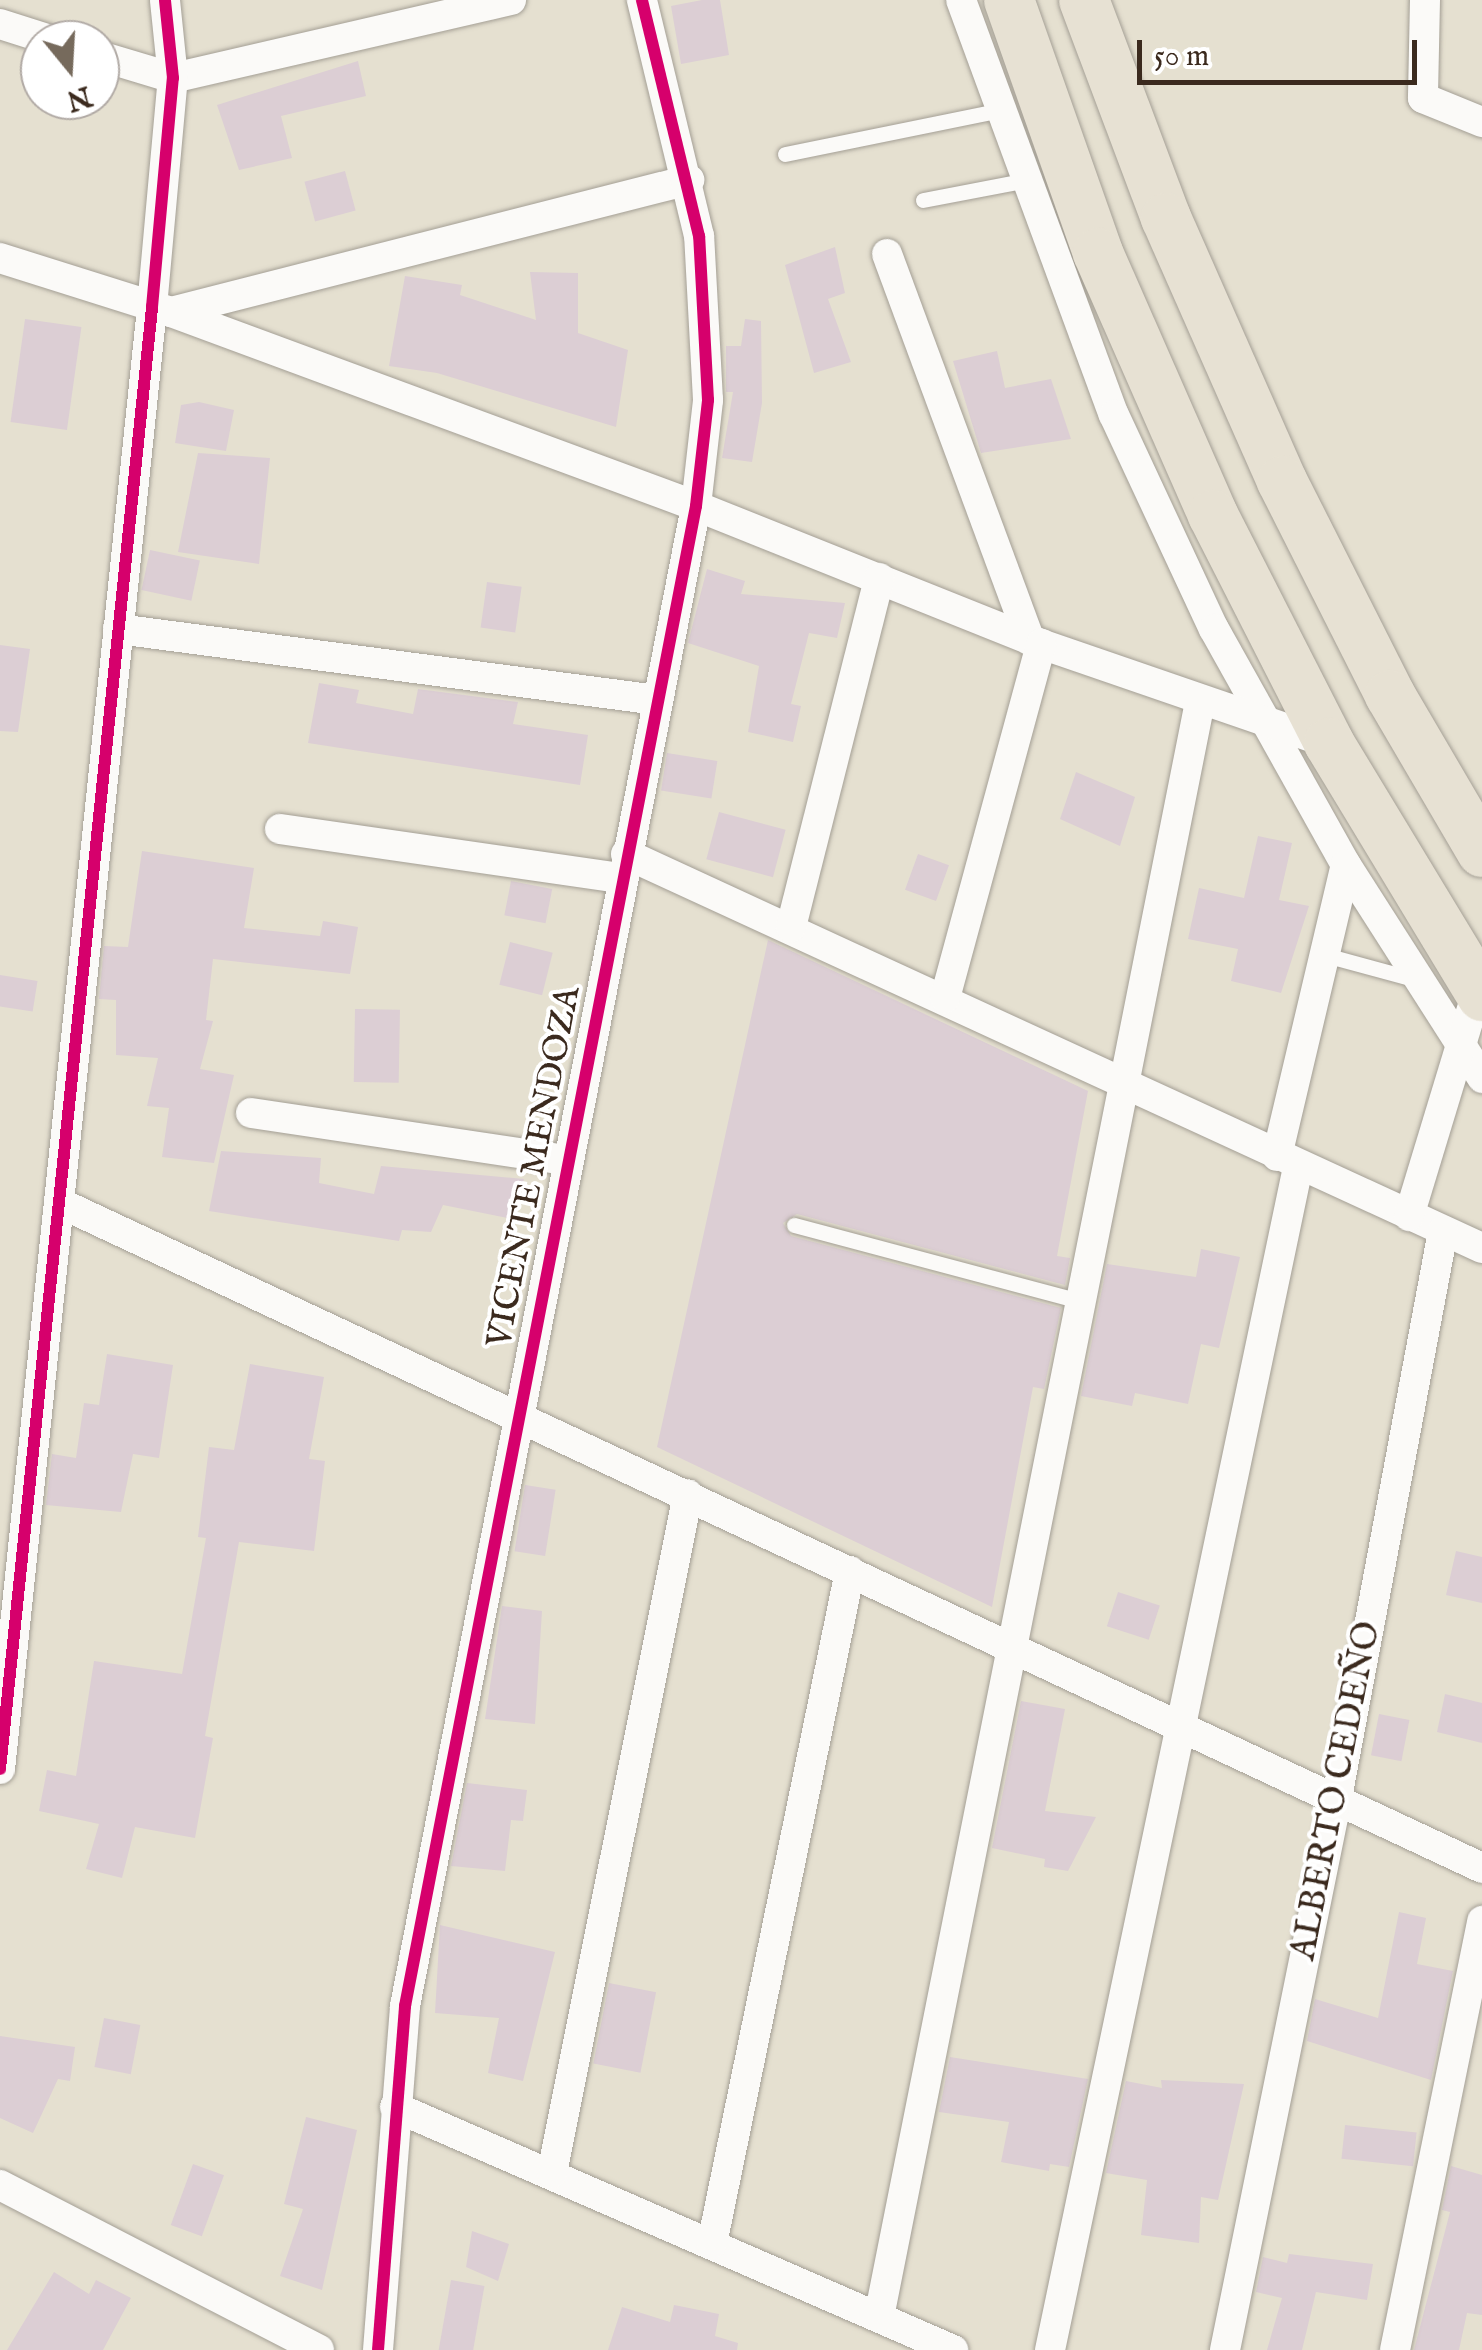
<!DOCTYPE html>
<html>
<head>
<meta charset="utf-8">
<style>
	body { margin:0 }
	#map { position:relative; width:1482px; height:2350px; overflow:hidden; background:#e5e0d0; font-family:"IM FELL English",serif }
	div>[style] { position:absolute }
	.building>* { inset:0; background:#dcced4; transform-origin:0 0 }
	.roads { filter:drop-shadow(0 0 2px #a49f95) drop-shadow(0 0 2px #a49f95) }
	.service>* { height:15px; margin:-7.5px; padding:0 7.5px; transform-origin:7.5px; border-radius:7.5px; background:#fbfaf8 }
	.minor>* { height:30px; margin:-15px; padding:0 15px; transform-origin:15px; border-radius:15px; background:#fbfaf8 }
	.primary>* { height:50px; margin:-25px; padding:0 25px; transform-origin:25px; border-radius:25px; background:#e7e1d3 }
	.cycleway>* { height:12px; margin:-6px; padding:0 6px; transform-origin:6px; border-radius:6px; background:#d6006c }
	span { translate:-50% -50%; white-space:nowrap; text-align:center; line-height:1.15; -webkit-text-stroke:8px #fff; paint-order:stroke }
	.street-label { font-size:35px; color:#3b2a1e }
	.north { position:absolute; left:20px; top:20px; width:100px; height:100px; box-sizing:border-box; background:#fff; border:2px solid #b1aaa5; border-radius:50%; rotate:162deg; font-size:28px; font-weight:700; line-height:40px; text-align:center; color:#3b2a1e }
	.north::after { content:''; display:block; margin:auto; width:35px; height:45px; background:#766a5c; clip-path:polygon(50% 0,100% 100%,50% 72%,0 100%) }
	.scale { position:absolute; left:1137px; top:40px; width:280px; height:45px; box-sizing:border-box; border:5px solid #3b2a1e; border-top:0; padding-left:12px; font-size:30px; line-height:35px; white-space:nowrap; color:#3b2a1e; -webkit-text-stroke:8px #fff; paint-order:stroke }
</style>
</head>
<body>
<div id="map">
	<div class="building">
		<div style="clip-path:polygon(702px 0,720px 0,729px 55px,681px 64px,671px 6px)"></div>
		<div style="clip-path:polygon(358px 61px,366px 96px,281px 116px,292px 158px,239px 170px,217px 105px)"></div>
		<div style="left:345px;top:171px;width:41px;height:42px;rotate:75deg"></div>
		<div style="clip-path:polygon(835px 247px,845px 293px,828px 299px,851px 362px,814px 373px,785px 265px)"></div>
		<div style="clip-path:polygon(530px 272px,578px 273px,578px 333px,628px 350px,616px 427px,437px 373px,389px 366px,405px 276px,462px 285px,460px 295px,536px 320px)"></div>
		<div style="left:25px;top:319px;width:57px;height:104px;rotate:8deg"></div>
		<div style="clip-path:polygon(745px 319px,761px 321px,762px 403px,752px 462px,722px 458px,733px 392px,726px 392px,726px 346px,741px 346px)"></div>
		<div style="clip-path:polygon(997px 351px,1005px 388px,1051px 379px,1071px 439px,981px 453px,953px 361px)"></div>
		<div style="clip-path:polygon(199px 402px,234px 410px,226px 451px,175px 443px,181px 405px)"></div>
		<div style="clip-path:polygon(198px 453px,270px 458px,259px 564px,178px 552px)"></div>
		<div style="left:150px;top:550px;width:51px;height:41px;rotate:12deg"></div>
		<div style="clip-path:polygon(707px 569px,745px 581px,741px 594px,845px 603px,837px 638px,809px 633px,791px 704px,801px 706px,793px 742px,748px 732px,759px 666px,688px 643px)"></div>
		<div style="left:487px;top:582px;width:35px;height:46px;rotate:8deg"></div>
		<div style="clip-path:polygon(0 645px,30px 649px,18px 732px,0 731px)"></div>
		<div style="clip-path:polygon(319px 683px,359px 690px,356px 703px,413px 714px,418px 689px,518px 702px,513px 724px,588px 735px,580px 785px,308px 743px)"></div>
		<div style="left:667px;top:753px;width:51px;height:38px;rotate:9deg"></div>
		<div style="clip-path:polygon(1076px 772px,1135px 797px,1120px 846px,1060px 819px)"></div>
		<div style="left:719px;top:812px;width:69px;height:49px;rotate:15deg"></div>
		<div style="clip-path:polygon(1258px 836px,1292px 843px,1279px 900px,1309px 906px,1281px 993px,1231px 981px,1238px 949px,1188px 939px,1199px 888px,1244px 898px)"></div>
		<div style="clip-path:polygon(142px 851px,254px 868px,244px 928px,320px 936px,323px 921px,358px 927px,350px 974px,213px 959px,206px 1020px,213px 1021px,200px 1069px,234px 1075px,214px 1163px,162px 1157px,169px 1108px,147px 1106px,158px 1058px,116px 1055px,116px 1000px,99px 999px,104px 946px,128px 947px)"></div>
		<div style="left:918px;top:854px;width:33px;height:38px;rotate:20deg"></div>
		<div style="left:511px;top:881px;width:42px;height:35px;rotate:11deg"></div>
		<div style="clip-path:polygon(768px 940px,1088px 1091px,1057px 1256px,1070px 1258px,1065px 1285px,797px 1214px,783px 1223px,791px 1236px,1061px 1308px,1044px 1389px,1033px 1387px,992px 1607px,657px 1447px)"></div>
		<div style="left:510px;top:942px;width:44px;height:44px;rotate:14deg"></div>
		<div style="left:0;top:975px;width:38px;height:31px;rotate:9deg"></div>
		<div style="left:355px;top:1009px;width:45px;height:73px;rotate:1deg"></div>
		<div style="clip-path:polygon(221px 1151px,321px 1158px,319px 1183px,374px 1194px,381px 1166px,524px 1179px,513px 1219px,443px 1205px,431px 1232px,402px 1230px,399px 1241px,209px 1211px)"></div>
		<div style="clip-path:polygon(1201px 1249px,1240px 1257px,1219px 1348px,1201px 1344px,1188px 1404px,1135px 1393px,1132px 1406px,1081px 1396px,1107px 1264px,1196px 1277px)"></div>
		<div style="clip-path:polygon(107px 1354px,173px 1365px,159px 1458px,133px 1454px,121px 1512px,46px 1505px,52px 1454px,76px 1458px,84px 1403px,99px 1405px)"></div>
		<div style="clip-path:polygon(250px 1364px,324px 1377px,309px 1459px,325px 1461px,314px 1551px,239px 1542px,205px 1736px,213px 1738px,195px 1838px,135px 1827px,122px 1878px,86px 1869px,99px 1824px,39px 1811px,47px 1770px,76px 1776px,94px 1661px,182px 1674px,206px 1538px,198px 1537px,209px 1447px,234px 1450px)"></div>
		<div style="left:525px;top:1485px;width:31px;height:67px;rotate:9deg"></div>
		<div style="clip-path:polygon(1456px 1551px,1482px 1557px,1482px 1603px,1446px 1595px)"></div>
		<div style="left:1118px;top:1592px;width:44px;height:36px;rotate:18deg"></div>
		<div style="clip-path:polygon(502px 1606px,542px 1611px,535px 1724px,485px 1719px)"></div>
		<div style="clip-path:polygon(1445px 1694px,1482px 1703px,1482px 1743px,1437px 1732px)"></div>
		<div style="clip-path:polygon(1021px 1701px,1065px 1709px,1045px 1811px,1096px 1817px,1068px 1871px,1044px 1867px,1045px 1859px,992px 1848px)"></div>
		<div style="left:1379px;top:1714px;width:31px;height:42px;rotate:11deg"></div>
		<div style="clip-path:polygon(467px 1783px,527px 1790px,523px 1821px,511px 1820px,505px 1871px,451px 1866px)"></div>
		<div style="clip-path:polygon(1399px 1912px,1426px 1918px,1417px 1964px,1453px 1971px,1431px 2080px,1307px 2041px,1315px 1999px,1378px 2018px)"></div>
		<div style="clip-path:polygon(440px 1925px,555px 1952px,523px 2081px,488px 2073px,499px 2018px,435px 2013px)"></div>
		<div style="left:609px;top:1983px;width:48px;height:82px;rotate:11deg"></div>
		<div style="left:104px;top:2018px;width:37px;height:50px;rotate:11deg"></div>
		<div style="clip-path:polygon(0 2036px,75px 2047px,70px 2081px,58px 2079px,33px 2133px,0 2118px)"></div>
		<div style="clip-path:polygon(950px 2057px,1088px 2079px,1069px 2167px,1050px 2164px,1049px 2171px,1001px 2162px,1009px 2122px,939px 2112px)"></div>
		<div style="clip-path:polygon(1161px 2080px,1244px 2084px,1218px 2200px,1201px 2197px,1199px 2243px,1141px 2235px,1147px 2180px,1106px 2173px,1126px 2081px,1162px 2088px)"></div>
		<div style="clip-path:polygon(306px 2117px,357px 2130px,322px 2290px,280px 2276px,303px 2209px,284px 2204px)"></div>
		<div style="left:1345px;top:2125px;width:72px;height:34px;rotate:6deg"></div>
		<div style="left:193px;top:2164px;width:33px;height:65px;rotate:20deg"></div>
		<div style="clip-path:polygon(1451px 2166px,1482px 2175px,1482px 2315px,1467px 2313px,1459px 2350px,1414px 2350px,1450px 2212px,1442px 2210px)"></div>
		<div style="clip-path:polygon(472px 2231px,509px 2244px,498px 2281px,466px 2267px)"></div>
		<div style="clip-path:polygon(1289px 2254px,1373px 2264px,1367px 2300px,1316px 2292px,1302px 2350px,1267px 2350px,1282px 2298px,1256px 2292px,1263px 2257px,1287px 2263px)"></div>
		<div style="clip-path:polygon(54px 2272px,89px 2294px,96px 2280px,131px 2298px,103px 2350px,7px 2350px)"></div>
		<div style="left:451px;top:2280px;width:34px;height:71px;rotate:10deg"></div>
		<div style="clip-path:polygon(674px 2305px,719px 2314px,715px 2336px,738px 2343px,737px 2350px,608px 2350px,622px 2307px,670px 2322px)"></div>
	</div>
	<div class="roads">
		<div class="service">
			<div style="left:785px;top:154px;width:227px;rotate:-11.5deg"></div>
			<div style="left:923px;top:200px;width:111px;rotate:-10.9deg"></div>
			<div style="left:1325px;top:955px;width:95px;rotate:15.2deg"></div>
			<div style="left:794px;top:1225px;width:292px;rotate:14.9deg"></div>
		</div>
		<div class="minor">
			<div style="left:961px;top:0;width:442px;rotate:69.8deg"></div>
			<div style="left:1114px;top:415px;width:236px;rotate:65deg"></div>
			<div style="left:1214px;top:629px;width:270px;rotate:60.8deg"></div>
			<div style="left:1346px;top:865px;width:253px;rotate:57.4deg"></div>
			<div style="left:1425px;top:0;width:98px;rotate:91.2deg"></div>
			<div style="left:1423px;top:98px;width:64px;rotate:22.1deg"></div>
			<div style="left:0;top:24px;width:52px;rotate:17.7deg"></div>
			<div style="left:100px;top:56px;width:76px;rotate:16.8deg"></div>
			<div style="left:173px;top:78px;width:347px;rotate:-13deg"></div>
			<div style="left:887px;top:254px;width:412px;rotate:69.7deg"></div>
			<div style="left:0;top:258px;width:179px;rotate:17.5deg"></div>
			<div style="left:171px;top:312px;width:560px;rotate:20.28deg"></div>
			<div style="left:696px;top:506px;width:372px;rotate:21.8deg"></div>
			<div style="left:1041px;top:644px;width:305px;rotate:19deg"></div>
			<div style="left:171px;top:312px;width:535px;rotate:-14.3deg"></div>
			<div style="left:118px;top:629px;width:544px;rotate:7.5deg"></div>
			<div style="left:280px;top:829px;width:345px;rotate:8.2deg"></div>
			<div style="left:626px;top:854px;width:942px;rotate:24.72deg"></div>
			<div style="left:791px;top:927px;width:360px;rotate:-75.8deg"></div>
			<div style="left:945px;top:998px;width:367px;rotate:-74.8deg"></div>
			<div style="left:251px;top:1113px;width:319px;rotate:8.5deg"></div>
			<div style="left:1277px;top:1156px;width:299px;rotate:-76.7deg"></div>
			<div style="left:60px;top:1203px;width:1570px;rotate:25.06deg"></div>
			<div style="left:1409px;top:1216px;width:237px;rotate:-73.1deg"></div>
			<div style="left:0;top:1769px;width:1470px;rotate:-84.06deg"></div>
			<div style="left:152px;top:307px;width:230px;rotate:-84.8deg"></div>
			<div style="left:173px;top:78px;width:78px;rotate:-95.9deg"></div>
			<div style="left:395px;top:2107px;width:609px;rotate:23.53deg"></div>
			<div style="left:552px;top:2173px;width:692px;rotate:-78.67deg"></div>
			<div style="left:0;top:2185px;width:359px;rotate:27.3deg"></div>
			<div style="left:712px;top:2244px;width:687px;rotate:-78.41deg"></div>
			<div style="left:879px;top:2317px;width:1647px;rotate:-78.76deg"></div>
			<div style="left:378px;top:2350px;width:345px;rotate:-85.5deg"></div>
			<div style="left:405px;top:2006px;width:1528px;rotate:-79.02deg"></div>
			<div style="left:696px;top:506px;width:107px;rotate:-83.5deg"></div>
			<div style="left:708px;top:400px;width:164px;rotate:-93.1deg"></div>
			<div style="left:699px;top:236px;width:243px;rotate:-103.6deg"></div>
			<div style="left:1050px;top:2350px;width:1209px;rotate:-78.16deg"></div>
			<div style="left:1225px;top:2350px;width:558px;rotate:-78.53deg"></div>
			<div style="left:1336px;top:1803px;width:582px;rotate:-79.4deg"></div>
			<div style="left:1395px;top:2350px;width:438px;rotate:-78.5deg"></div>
		</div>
		<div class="primary">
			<div style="left:1009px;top:0;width:268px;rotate:70.6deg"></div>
			<div style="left:1098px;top:253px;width:286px;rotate:66.3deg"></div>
			<div style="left:1213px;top:515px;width:256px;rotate:63deg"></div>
			<div style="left:1329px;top:743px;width:296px;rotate:58.8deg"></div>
			<div style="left:1084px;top:0;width:233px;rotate:69.4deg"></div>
			<div style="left:1166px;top:218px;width:287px;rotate:66.2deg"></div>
			<div style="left:1282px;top:481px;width:240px;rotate:63.2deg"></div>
			<div style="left:1390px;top:695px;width:182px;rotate:59.6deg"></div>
		</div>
	</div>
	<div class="cycleway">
		<div style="left:0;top:1769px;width:1470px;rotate:-84.06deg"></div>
		<div style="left:152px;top:307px;width:230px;rotate:-84.8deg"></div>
		<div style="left:173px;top:78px;width:78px;rotate:-95.9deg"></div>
		<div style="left:378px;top:2350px;width:345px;rotate:-85.5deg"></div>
		<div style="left:405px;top:2006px;width:1528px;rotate:-79.02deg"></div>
		<div style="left:696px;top:506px;width:107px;rotate:-83.5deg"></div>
		<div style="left:708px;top:400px;width:164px;rotate:-93.1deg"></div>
		<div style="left:699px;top:236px;width:243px;rotate:-103.6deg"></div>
	</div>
	<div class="street-label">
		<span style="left:535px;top:1167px;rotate:-79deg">VICENTE MENDOZA</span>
		<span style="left:1337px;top:1791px;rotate:-79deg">ALBERTO CEDEÑO</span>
	</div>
	<div class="north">N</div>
	<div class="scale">50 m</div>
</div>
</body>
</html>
